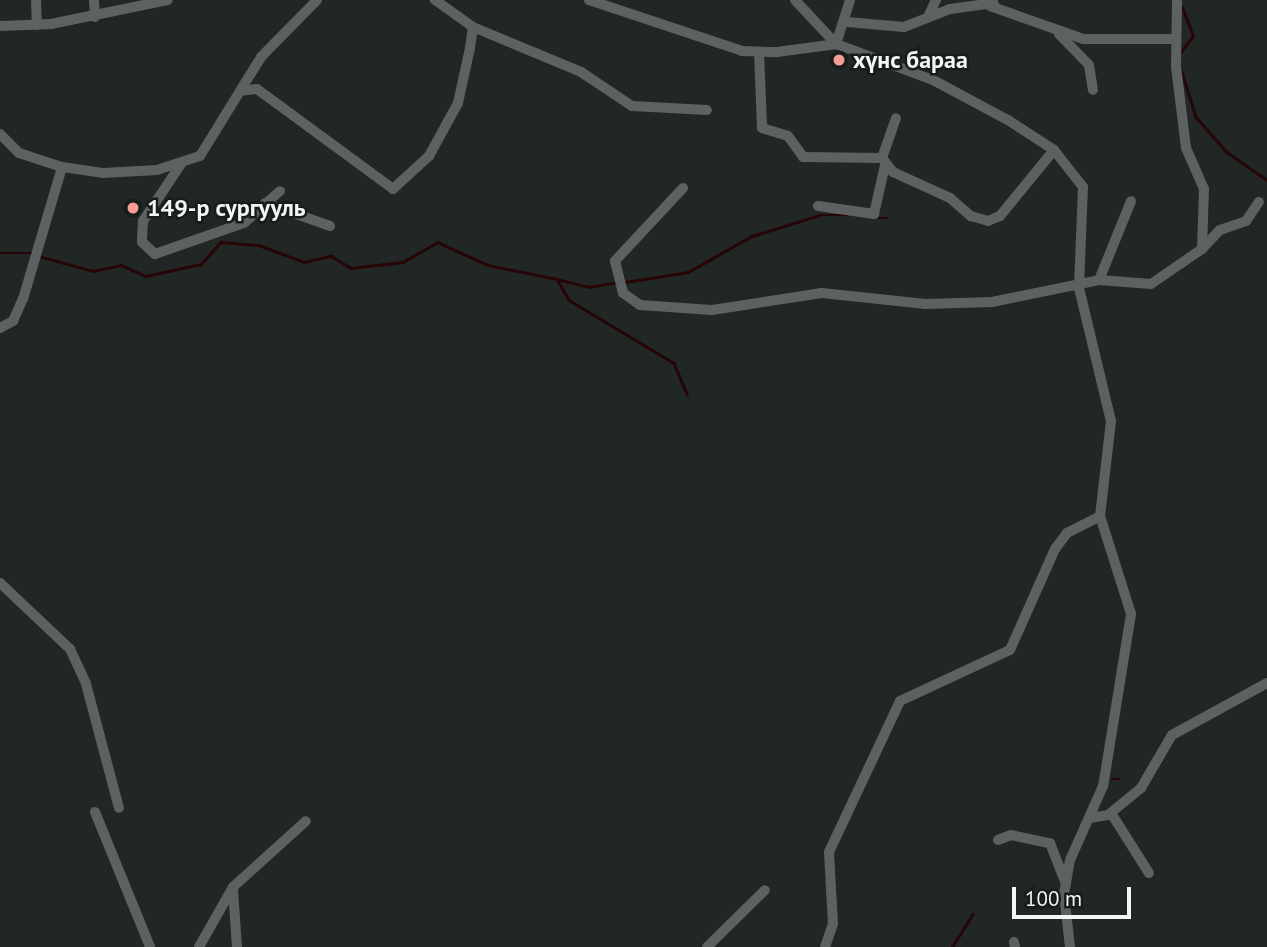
<!DOCTYPE html>
<html>
<head>
<meta charset="utf-8">
<style>
	body { margin:0 }
	#map { position:relative; width:1267px; height:947px; overflow:hidden; background:#212725; font-family:"PT Sans",sans-serif }
	div>[style] { position:absolute }
	.stream>* { height:2.5px; margin:-1.25px; padding:0 1.25px; transform-origin:1.25px; border-radius:1.25px; background:#270506 }
	.minor>* { height:10px; margin:-5px; padding:0 5px; transform-origin:5px; border-radius:5px; background:#5e6161 }
	.dots>* { width:19px; height:19px; translate:-50% -50%; box-sizing:border-box; border:4px solid #171d1c; border-radius:50% }
	span { translate:-50% -50%; white-space:nowrap; text-align:center; line-height:1.15; -webkit-text-stroke:5px #171d1c; paint-order:stroke }
	.poi-label { font-size:24px; color:#f2f6f5; font-weight:700 }
	.left { translate:0 -50%; text-align:left }
	.scale { position:absolute; left:1012px; top:887px; width:119px; height:32px; box-sizing:border-box; border:4px solid #f2f6f5; border-top:0; padding-left:9px; font-size:21px; line-height:24px; white-space:nowrap; color:#f2f6f5; -webkit-text-stroke:5px #171d1c; paint-order:stroke }
</style>
</head>
<body>
<div id="map">
	<div class="stream">
		<div style="left:1180px;top:53px;width:21px;rotate:-53deg"></div>
		<div style="left:1193px;top:36px;width:30px;rotate:-111deg"></div>
		<div style="left:1182px;top:72px;width:47px;rotate:72.7deg"></div>
		<div style="left:1196px;top:117px;width:47px;rotate:48.5deg"></div>
		<div style="left:1227px;top:152px;width:49px;rotate:35deg"></div>
		<div style="left:878px;top:218px;width:9px"></div>
		<div style="left:0;top:253px;width:33px"></div>
		<div style="left:39px;top:256px;width:56px;rotate:15.5deg"></div>
		<div style="left:93px;top:271px;width:29px;rotate:-12deg"></div>
		<div style="left:121px;top:265px;width:27px;rotate:24deg"></div>
		<div style="left:146px;top:276px;width:56px;rotate:-12.3deg"></div>
		<div style="left:201px;top:264px;width:30px;rotate:-48deg"></div>
		<div style="left:221px;top:242px;width:38px;rotate:5deg"></div>
		<div style="left:259px;top:245px;width:48px;rotate:20.7deg"></div>
		<div style="left:304px;top:262px;width:28px;rotate:-13deg"></div>
		<div style="left:331px;top:256px;width:23px;rotate:31deg"></div>
		<div style="left:351px;top:268px;width:52px;rotate:-6.6deg"></div>
		<div style="left:403px;top:262px;width:39px;rotate:-30deg"></div>
		<div style="left:437px;top:242px;width:56px;rotate:24.3deg"></div>
		<div style="left:488px;top:265px;width:70px;rotate:11.5deg"></div>
		<div style="left:557px;top:279px;width:24px;rotate:60deg"></div>
		<div style="left:569px;top:300px;width:122px;rotate:31deg"></div>
		<div style="left:674px;top:363px;width:34px;rotate:67deg"></div>
		<div style="left:557px;top:279px;width:33px;rotate:14deg"></div>
		<div style="left:589px;top:287px;width:29px;rotate:-10deg"></div>
		<div style="left:625px;top:282px;width:64px;rotate:-9deg"></div>
		<div style="left:688px;top:272px;width:73px;rotate:-29.4deg"></div>
		<div style="left:752px;top:236px;width:71px;rotate:-17.2deg"></div>
		<div style="left:820px;top:215px;width:27px"></div>
		<div style="left:1112px;top:779px;width:7px"></div>
		<div style="left:952px;top:947px;width:39px;rotate:-58deg"></div>
	</div>
	<div class="minor">
		<div style="left:36px;top:0;width:25px;rotate:88deg"></div>
		<div style="left:94px;top:0;width:17px;rotate:87deg"></div>
		<div style="left:589px;top:0;width:161px;rotate:18.4deg"></div>
		<div style="left:742px;top:51px;width:35px;rotate:2deg"></div>
		<div style="left:777px;top:52px;width:60px;rotate:-7.7deg"></div>
		<div style="left:836px;top:44px;width:46px;rotate:-72.3deg"></div>
		<div style="left:795px;top:0;width:60px;rotate:47deg"></div>
		<div style="left:836px;top:44px;width:103px;rotate:20.4deg"></div>
		<div style="left:933px;top:80px;width:85px;rotate:28.1deg"></div>
		<div style="left:1008px;top:120px;width:55px;rotate:33.1deg"></div>
		<div style="left:1054px;top:150px;width:47px;rotate:51.9deg"></div>
		<div style="left:1083px;top:187px;width:101px;rotate:92.3deg"></div>
		<div style="left:1079px;top:288px;width:137px;rotate:76.5deg"></div>
		<div style="left:1111px;top:421px;width:96px;rotate:96.6deg"></div>
		<div style="left:1100px;top:516px;width:103px;rotate:72.4deg"></div>
		<div style="left:1131px;top:614px;width:174px;rotate:99.2deg"></div>
		<div style="left:1103px;top:786px;width:81px;rotate:114deg"></div>
		<div style="left:1070px;top:860px;width:34px;rotate:100deg"></div>
		<div style="left:1064px;top:893px;width:54px;rotate:83.7deg"></div>
		<div style="left:990px;top:6px;width:99px;rotate:19.5deg"></div>
		<div style="left:1083px;top:39px;width:93px"></div>
		<div style="left:928px;top:17px;width:19px;rotate:-65deg"></div>
		<div style="left:847px;top:22px;width:57px;rotate:5deg"></div>
		<div style="left:904px;top:27px;width:49px;rotate:-21.4deg"></div>
		<div style="left:950px;top:9px;width:44px;rotate:-7.8deg"></div>
		<div style="left:0;top:26px;width:51px;rotate:-2.2deg"></div>
		<div style="left:51px;top:24px;width:119px;rotate:-11.6deg"></div>
		<div style="left:473px;top:27px;width:117px;rotate:22.6deg"></div>
		<div style="left:581px;top:72px;width:61px;rotate:33.7deg"></div>
		<div style="left:632px;top:106px;width:75px;rotate:3.1deg"></div>
		<div style="left:1059px;top:34px;width:43px;rotate:45.9deg"></div>
		<div style="left:1089px;top:65px;width:25px;rotate:81deg"></div>
		<div style="left:759px;top:52px;width:76px;rotate:87.7deg"></div>
		<div style="left:762px;top:128px;width:27px;rotate:17deg"></div>
		<div style="left:788px;top:136px;width:26px;rotate:54deg"></div>
		<div style="left:803px;top:157px;width:79px;rotate:0.7deg"></div>
		<div style="left:882px;top:158px;width:18px;rotate:52deg"></div>
		<div style="left:893px;top:172px;width:63px;rotate:24.5deg"></div>
		<div style="left:950px;top:198px;width:28px;rotate:41deg"></div>
		<div style="left:971px;top:216px;width:18px;rotate:16deg"></div>
		<div style="left:988px;top:221px;width:13px;rotate:-23deg"></div>
		<div style="left:1000px;top:216px;width:85px;rotate:-50.7deg"></div>
		<div style="left:240px;top:91px;width:40px;rotate:-58deg"></div>
		<div style="left:261px;top:57px;width:80px;rotate:-45.5deg"></div>
		<div style="left:0;top:134px;width:27px;rotate:45deg"></div>
		<div style="left:19px;top:153px;width:45px;rotate:18deg"></div>
		<div style="left:62px;top:167px;width:41px;rotate:8.3deg"></div>
		<div style="left:103px;top:173px;width:54px;rotate:-3.2deg"></div>
		<div style="left:157px;top:170px;width:45px;rotate:-18deg"></div>
		<div style="left:200px;top:156px;width:76px;rotate:-58.4deg"></div>
		<div style="left:240px;top:91px;width:17px;rotate:-7deg"></div>
		<div style="left:257px;top:89px;width:169px;rotate:36.3deg"></div>
		<div style="left:393px;top:189px;width:49px;rotate:-42.5deg"></div>
		<div style="left:429px;top:156px;width:60px;rotate:-61.3deg"></div>
		<div style="left:458px;top:103px;width:56px;rotate:-77.7deg"></div>
		<div style="left:470px;top:48px;width:21px;rotate:-82deg"></div>
		<div style="left:473px;top:27px;width:47px;rotate:-144.6deg"></div>
		<div style="left:882px;top:158px;width:42px;rotate:-70.7deg"></div>
		<div style="left:181px;top:164px;width:69px;rotate:123.7deg"></div>
		<div style="left:143px;top:221px;width:21px;rotate:93deg"></div>
		<div style="left:142px;top:242px;width:18px;rotate:43deg"></div>
		<div style="left:155px;top:254px;width:94px;rotate:-19.2deg"></div>
		<div style="left:244px;top:223px;width:48px;rotate:-41.6deg"></div>
		<div style="left:683px;top:188px;width:100px;rotate:133deg"></div>
		<div style="left:615px;top:261px;width:33px;rotate:76deg"></div>
		<div style="left:623px;top:293px;width:21px;rotate:35deg"></div>
		<div style="left:640px;top:305px;width:72px;rotate:4deg"></div>
		<div style="left:712px;top:310px;width:111px;rotate:-8.8deg"></div>
		<div style="left:822px;top:293px;width:104px;rotate:6.1deg"></div>
		<div style="left:925px;top:304px;width:67px;rotate:-1.7deg"></div>
		<div style="left:992px;top:302px;width:109px;rotate:-11.6deg"></div>
		<div style="left:1099px;top:280px;width:52px;rotate:4.4deg"></div>
		<div style="left:1151px;top:284px;width:62px;rotate:-34.5deg"></div>
		<div style="left:1202px;top:249px;width:60px;rotate:-88.1deg"></div>
		<div style="left:1204px;top:189px;width:45px;rotate:-113.7deg"></div>
		<div style="left:1186px;top:148px;width:83px;rotate:-97deg"></div>
		<div style="left:1176px;top:66px;width:66px;rotate:-89.1deg"></div>
		<div style="left:265px;top:203px;width:69px;rotate:19.5deg"></div>
		<div style="left:818px;top:206px;width:57px;rotate:8.1deg"></div>
		<div style="left:874px;top:214px;width:50px;rotate:-77.3deg"></div>
		<div style="left:1202px;top:249px;width:26px;rotate:-47deg"></div>
		<div style="left:1220px;top:230px;width:28px;rotate:-19deg"></div>
		<div style="left:1246px;top:221px;width:23px;rotate:-56deg"></div>
		<div style="left:1099px;top:280px;width:85px;rotate:-67.9deg"></div>
		<div style="left:0;top:328px;width:15px;rotate:-28deg"></div>
		<div style="left:13px;top:321px;width:24px;rotate:-66deg"></div>
		<div style="left:23px;top:299px;width:138px;rotate:-73.5deg"></div>
		<div style="left:0;top:583px;width:96px;rotate:43.3deg"></div>
		<div style="left:70px;top:649px;width:38px;rotate:65deg"></div>
		<div style="left:86px;top:684px;width:128px;rotate:75.1deg"></div>
		<div style="left:95px;top:812px;width:146px;rotate:67.8deg"></div>
		<div style="left:1111px;top:813px;width:71px;rotate:57.7deg"></div>
		<div style="left:1090px;top:818px;width:18px;rotate:-9deg"></div>
		<div style="left:1108px;top:815px;width:43px;rotate:-39.3deg"></div>
		<div style="left:1141px;top:788px;width:61px;rotate:-59.7deg"></div>
		<div style="left:1172px;top:735px;width:108px;rotate:-28.7deg"></div>
		<div style="left:998px;top:840px;width:14px;rotate:-21deg"></div>
		<div style="left:1011px;top:835px;width:40px;rotate:12deg"></div>
		<div style="left:1050px;top:843px;width:44px;rotate:68.7deg"></div>
		<div style="left:233px;top:890px;width:57px;rotate:86deg"></div>
		<div style="left:1014px;top:942px;width:5px;rotate:79deg"></div>
		<div style="left:199px;top:947px;width:69px;rotate:-60.5deg"></div>
		<div style="left:233px;top:887px;width:98px;rotate:-42.1deg"></div>
		<div style="left:707px;top:947px;width:81px;rotate:-44.5deg"></div>
		<div style="left:825px;top:947px;width:24px;rotate:-71deg"></div>
		<div style="left:833px;top:924px;width:72px;rotate:-93.2deg"></div>
		<div style="left:829px;top:852px;width:167px;rotate:-64.8deg"></div>
		<div style="left:900px;top:701px;width:121px;rotate:-24.9deg"></div>
		<div style="left:1010px;top:650px;width:111px;rotate:-66deg"></div>
		<div style="left:1055px;top:549px;width:20px;rotate:-53deg"></div>
		<div style="left:1067px;top:533px;width:37px;rotate:-27deg"></div>
	</div>
	<div class="dots">
		<div style="left:839px;top:60px;background:#f59c96"></div>
		<div style="left:133px;top:208px;background:#f59c96"></div>
	</div>
	<div class="poi-label">
		<span class="left" style="left:853px;top:60px">хүнс бараа</span>
		<span class="left" style="left:147px;top:208px">149-р сургууль</span>
	</div>
	<div class="scale">100 m</div>
</div>
</body>
</html>
